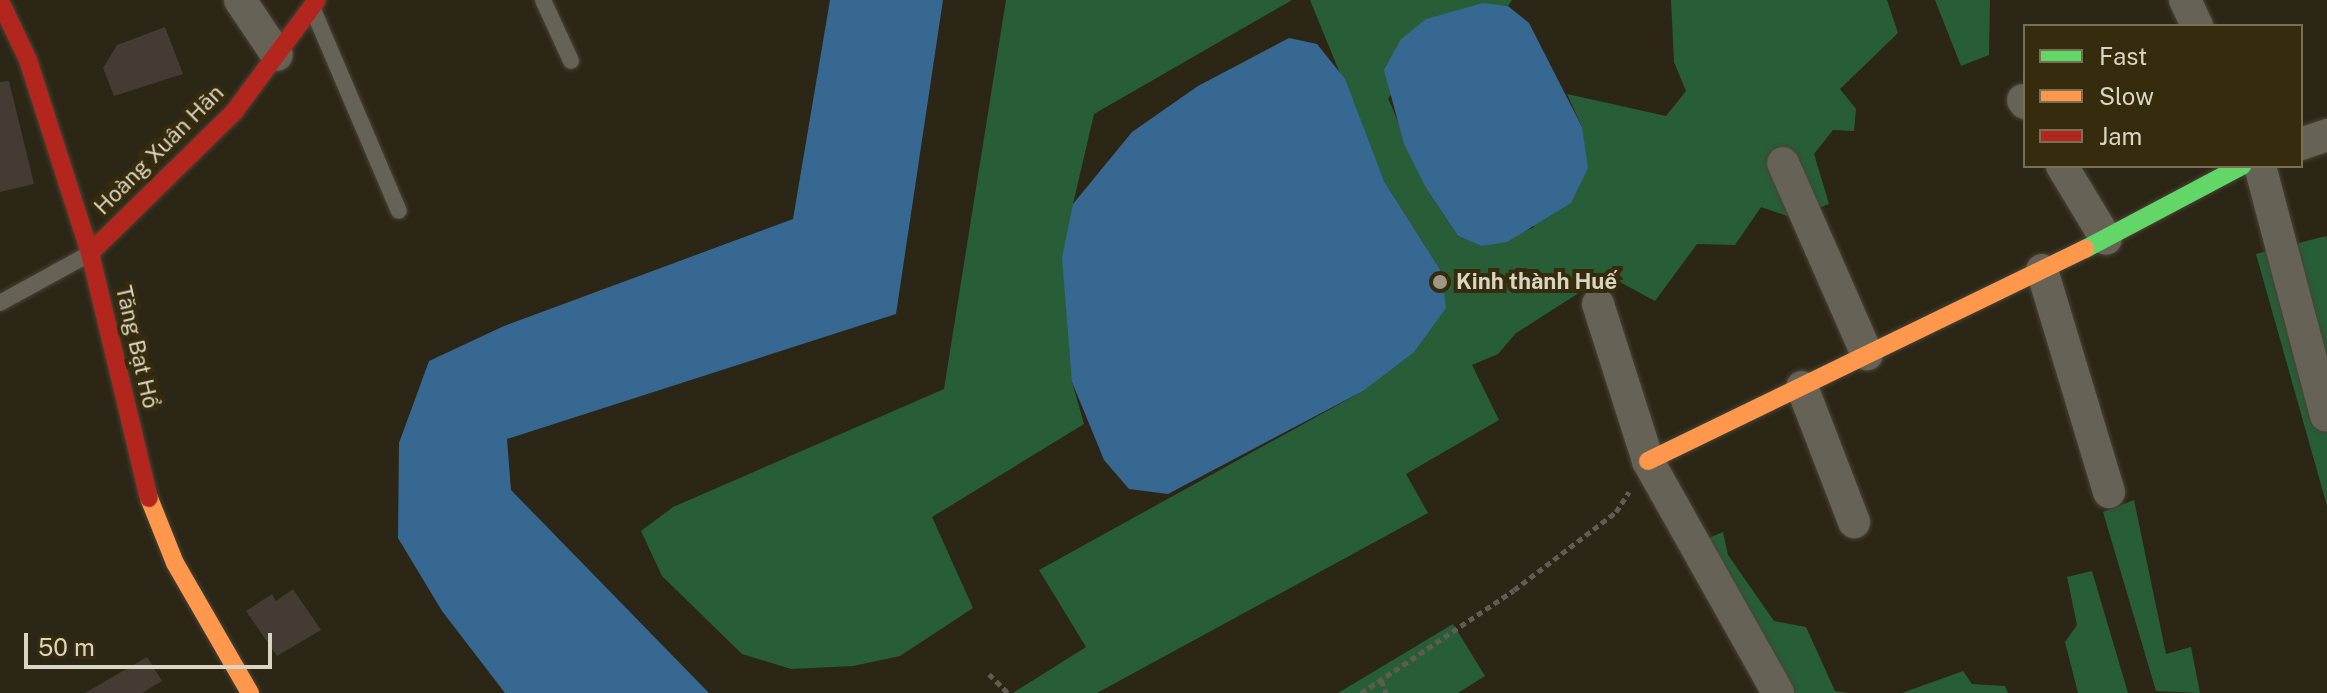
<!DOCTYPE html>
<html>
<head>
<meta charset="utf-8">
<style>
	body { margin:0 }
	#map { position:relative; width:2327px; height:693px; overflow:hidden; background:#2c2616; font-family:"Public Sans",sans-serif }
	div>[style] { position:absolute }
	.forest>* { inset:0; background:#275e38 }
	.water>* { inset:0; background:#366891 }
	.building>* { inset:0; background:#443c32 }
	.path>* { height:5px; margin-top:-2.5px; transform-origin:0; background:repeating-linear-gradient(90deg,#615c51 0 6px,transparent 0 10px) }
	.roads { filter:drop-shadow(0 0 2px #474336) drop-shadow(0 0 2px #474336) }
	.lane>* { height:16px; margin:-8px; padding:0 8px; transform-origin:8px; border-radius:8px; background:#676256 }
	.street>* { height:32px; margin:-16px; padding:0 16px; transform-origin:16px; border-radius:16px; background:#676256 }
	.fast>* { height:18px; margin:-9px; padding:0 9px; transform-origin:9px; border-radius:9px; background:#63d668 }
	.slow>* { height:18px; margin:-9px; padding:0 9px; transform-origin:9px; border-radius:9px; background:#ff974d }
	.jam>* { height:18px; margin:-9px; padding:0 9px; transform-origin:9px; border-radius:9px; background:#b3261e }
	.dots>* { width:22px; height:22px; translate:-50% -50%; box-sizing:border-box; border:4px solid #362b0c; border-radius:50% }
	span { translate:-50% -50%; white-space:nowrap; text-align:center; line-height:1.15; -webkit-text-stroke:8px #362b0c; paint-order:stroke }
	.street-label { font-size:22px; color:#dad4c2 }
	.poi-label { font-size:22px; color:#dad4c2; font-weight:700 }
	.left { translate:0 -50%; text-align:left }
	.legend { position:absolute; left:2023px; top:24px; width:280px; height:144px; box-sizing:border-box; background:#362b0c; border:2px solid #786f55; margin:0; padding:10px 14px; list-style:none; font-size:24px; color:#dad4c2 }
	.legend li { display:flex; align-items:center; gap:16px; height:40px }
	.legend b { width:40px; border:2px solid #786f55 }
	.scale { position:absolute; left:24px; top:633px; width:248px; height:36px; box-sizing:border-box; border:4px solid #dad4c2; border-top:0; padding-left:10px; font-size:24px; line-height:28px; white-space:nowrap; color:#dad4c2; -webkit-text-stroke:6px #362b0c; paint-order:stroke }
</style>
</head>
<body>
<div id="map">
	<div class="forest">
		<div style="clip-path:polygon(1006px 0,1292px 0,1094px 114px,1073px 204px,1072px 382px,1084px 424px,932px 517px,973px 608px,900px 656px,853px 666px,791px 669px,742px 654px,662px 576px,641px 531px,673px 507px,944px 389px)"></div>
		<div style="clip-path:polygon(1310px 0,1512px 0,1508px 6px,1483px 4px,1388px 98px,1426px 188px,1458px 236px,1481px 246px,1533px 228px,1582px 127px,1567px 94px,1666px 116px,1686px 91px,1674px 62px,1671px 0,1887px 0,1898px 33px,1840px 89px,1856px 109px,1854px 131px,1833px 130px,1814px 154px,1829px 204px,1793px 218px,1761px 207px,1735px 245px,1697px 244px,1655px 301px,1607px 275px,1516px 333px,1498px 354px,1472px 365px,1499px 420px,1406px 474px,1428px 513px,1097px 693px,1013px 693px,1086px 647px,1039px 570px,1363px 391px,1441px 271px,1384px 181px)"></div>
		<div style="clip-path:polygon(1935px 0,1990px 0,1989px 55px,1961px 66px)"></div>
		<div style="clip-path:polygon(2326px 236px,2327px 240px,2327px 506px,2256px 254px)"></div>
		<div style="clip-path:polygon(2134px 500px,2166px 654px,2191px 647px,2200px 693px,2156px 691px,2103px 512px)"></div>
		<div style="clip-path:polygon(1723px 532px,1728px 555px,1774px 621px,1806px 627px,1835px 691px,1848px 693px,1785px 693px,1699px 542px)"></div>
		<div style="clip-path:polygon(2092px 571px,2128px 693px,2078px 693px,2065px 642px,2077px 625px,2067px 577px)"></div>
		<div style="clip-path:polygon(1453px 624px,1485px 676px,1458px 693px,1338px 693px)"></div>
		<div style="clip-path:polygon(1963px 671px,1972px 684px,2005px 686px,2008px 693px,1902px 693px)"></div>
	</div>
	<div class="water">
		<div style="clip-path:polygon(830px 0,943px 0,896px 314px,507px 439px,511px 490px,709px 693px,505px 693px,442px 611px,398px 538px,399px 443px,429px 361px,504px 326px,793px 219px)"></div>
		<div style="clip-path:polygon(1483px 3px,1508px 6px,1529px 23px,1582px 127px,1588px 168px,1571px 203px,1507px 242px,1481px 246px,1458px 236px,1426px 188px,1404px 144px,1384px 70px,1401px 39px,1426px 19px)"></div>
		<div style="clip-path:polygon(1289px 38px,1317px 44px,1345px 79px,1384px 181px,1441px 271px,1446px 308px,1414px 352px,1363px 391px,1168px 494px,1129px 489px,1104px 460px,1072px 382px,1062px 258px,1073px 204px,1132px 132px,1198px 86px)"></div>
	</div>
	<div class="building">
		<div style="clip-path:polygon(165px 27px,183px 74px,114px 96px,103px 68px,117px 45px)"></div>
		<div style="clip-path:polygon(9px 81px,34px 184px,0 192px,0 82px)"></div>
		<div style="clip-path:polygon(293px 589px,321px 630px,277px 656px,246px 611px,272px 594px,276px 601px)"></div>
		<div style="clip-path:polygon(147px 657px,162px 681px,142px 693px,85px 693px)"></div>
	</div>
	<div class="path">
		<div style="left:989px;top:674px;width:27px;rotate:45deg"></div>
		<div style="left:1381px;top:680px;width:14px;rotate:69deg"></div>
		<div style="left:1361px;top:693px;width:184px;rotate:-33.9deg"></div>
		<div style="left:1514px;top:590px;width:128px;rotate:-37.4deg"></div>
		<div style="left:1616px;top:512px;width:24px;rotate:-57deg"></div>
	</div>
	<div class="roads">
		<div class="lane">
			<div style="left:543px;top:0;width:67px;rotate:65.3deg"></div>
			<div style="left:314px;top:12px;width:216px;rotate:66.9deg"></div>
			<div style="left:0;top:303px;width:102px;rotate:-28.8deg"></div>
		</div>
		<div class="street">
			<div style="left:240px;top:0;width:66px;rotate:56.1deg"></div>
			<div style="left:2185px;top:0;width:29px;rotate:65deg"></div>
			<div style="left:2023px;top:100px;width:4px;rotate:56deg"></div>
			<div style="left:2301px;top:144px;width:28px;rotate:-19deg"></div>
			<div style="left:1783px;top:163px;width:209px;rotate:66.3deg"></div>
			<div style="left:2062px;top:166px;width:85px;rotate:58.9deg"></div>
			<div style="left:2260px;top:166px;width:258px;rotate:75.2deg"></div>
			<div style="left:2042px;top:270px;width:232px;rotate:73.2deg"></div>
			<div style="left:1598px;top:304px;width:165px;rotate:72.3deg"></div>
			<div style="left:1648px;top:461px;width:266px;rotate:60.7deg"></div>
			<div style="left:1802px;top:387px;width:145px;rotate:68.9deg"></div>
		</div>
		<div class="fast">
			<div style="left:2085px;top:249px;width:178px;rotate:-27.9deg"></div>
		</div>
		<div class="slow">
			<div style="left:1648px;top:461px;width:486px;rotate:-25.9deg"></div>
			<div style="left:149px;top:498px;width:70px;rotate:68.2deg"></div>
			<div style="left:175px;top:563px;width:150px;rotate:60deg"></div>
		</div>
		<div class="jam">
			<div style="left:0;top:1px;width:65px;rotate:64.6deg"></div>
			<div style="left:28px;top:60px;width:203px;rotate:72.2deg"></div>
			<div style="left:90px;top:253px;width:252px;rotate:76.5deg"></div>
			<div style="left:90px;top:253px;width:202px;rotate:-44.4deg"></div>
			<div style="left:234px;top:112px;width:139px;rotate:-53.5deg"></div>
		</div>
	</div>
	<div class="dots">
		<div style="left:1440px;top:282px;background:#9d9786"></div>
	</div>
	<div class="street-label">
		<span style="left:159px;top:150px;rotate:-45deg">Hoàng Xuân Hãn</span>
		<span style="left:137px;top:347px;rotate:77deg">Tăng Bạt Hổ</span>
	</div>
	<div class="poi-label">
		<span class="left" style="left:1456px;top:282px">Kinh thành Huế</span>
	</div>
	<ul class="legend">
	<li><b style="height:10px;background:#63d668"></b>Fast</li>
	<li><b style="height:10px;background:#ff974d"></b>Slow</li>
	<li><b style="height:10px;background:#b3261e"></b>Jam</li>
	</ul>
	<div class="scale">50 m</div>
</div>
</body>
</html>
